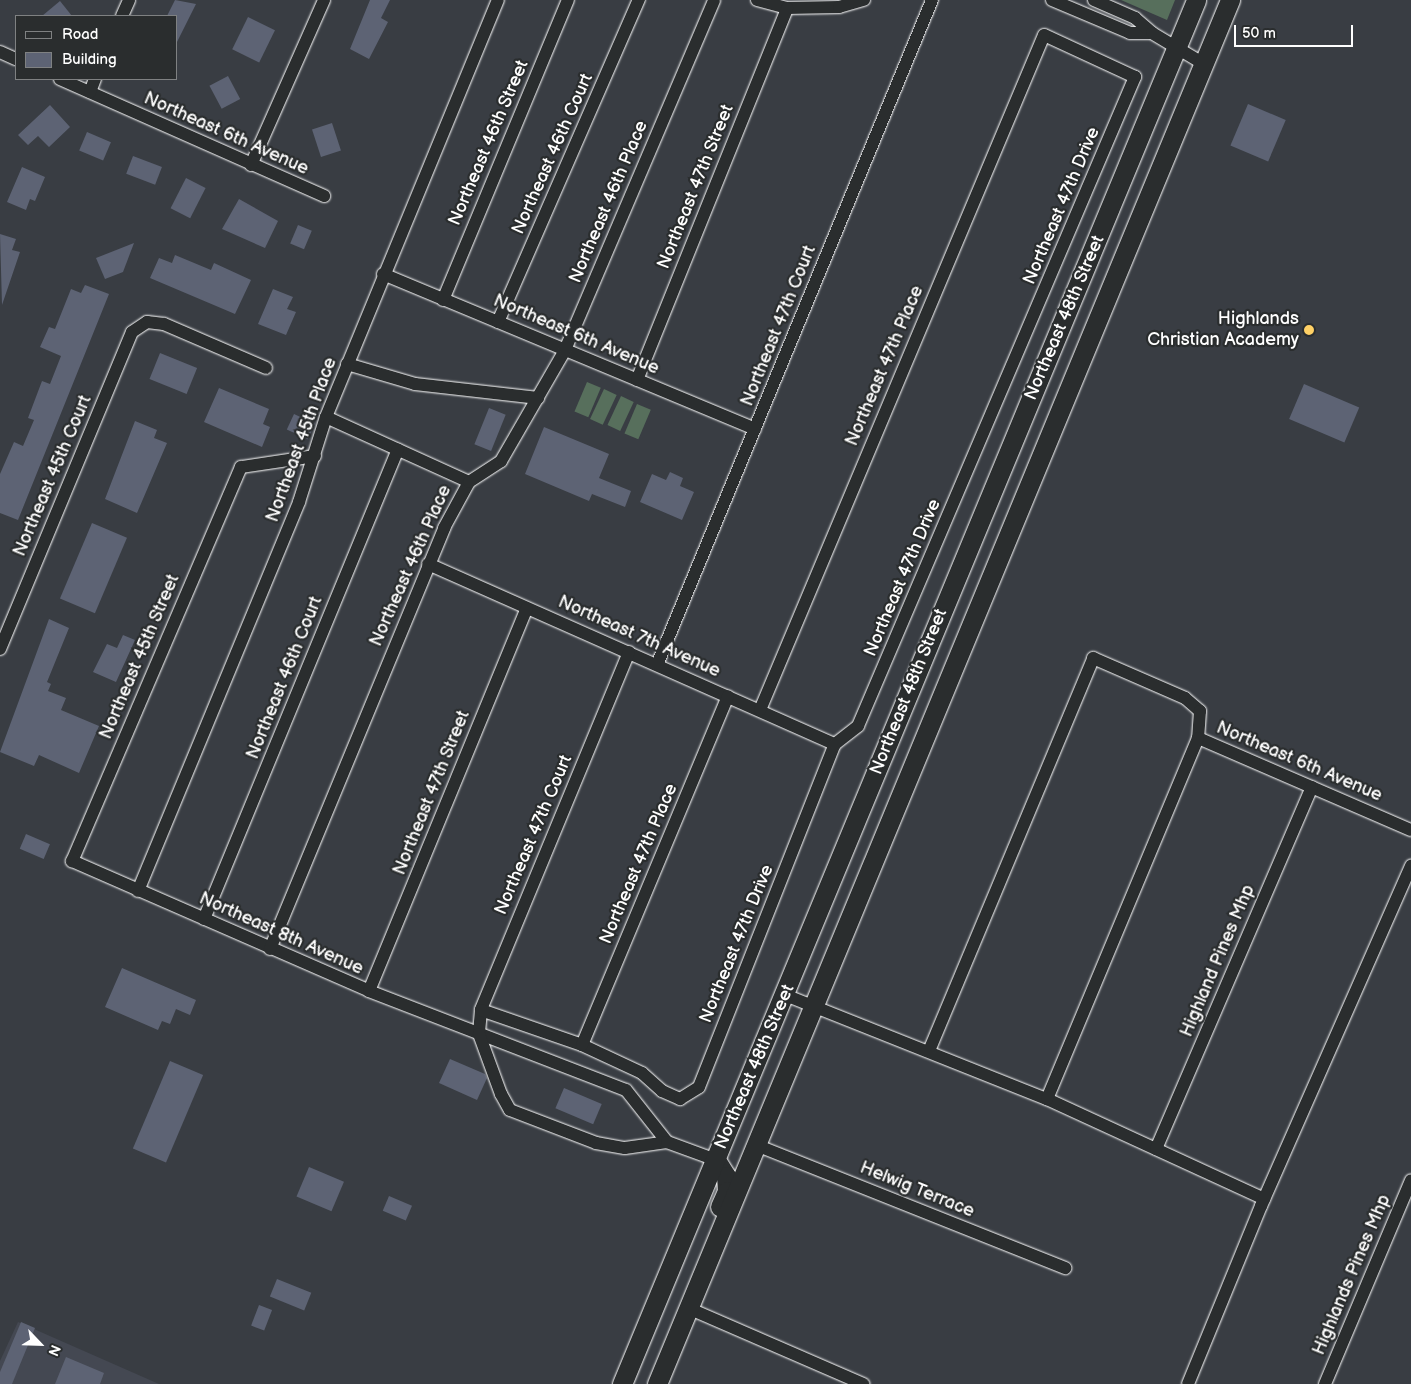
<!DOCTYPE html>
<html>
<head>
<meta charset="utf-8">
<style>
	body { margin:0 }
	#map { position:relative; width:1411px; height:1384px; overflow:hidden; background:#393d43; font-family:"Balsamiq Sans",sans-serif }
	div>[style] { position:absolute }
	.built>* { inset:0; background:#444852 }
	.green>* { inset:0; background:#576f5c; transform-origin:0 0 }
	.building>* { inset:0; background:#5d6374; transform-origin:0 0 }
	.roads { filter:drop-shadow(0 0 1px #fff) drop-shadow(0 0 1px #fff) }
	.minor>* { height:12px; margin:-6px; padding:0 6px; transform-origin:6px; border-radius:6px; background:#2a2d2e }
	.secondary>* { height:19px; margin:-9.5px; padding:0 9.5px; transform-origin:9.5px; border-radius:9.5px; background:#2a2d2e }
	.dots>* { width:14px; height:14px; translate:-50% -50%; box-sizing:border-box; border:2px solid #2a2d2e; border-radius:50% }
	span { translate:-50% -50%; white-space:nowrap; text-align:center; line-height:1.15; -webkit-text-stroke:4.5px #2a2d2e; paint-order:stroke }
	.street-label { font-size:18px; color:#fff }
	.poi-label { font-size:18px; color:#fff }
	.right { translate:-100% -50%; text-align:right }
	.legend { position:absolute; left:15px; top:15px; width:162px; height:65px; box-sizing:border-box; background:#2a2d2e; border:1px solid #7f8182; margin:0; padding:6px 9px; list-style:none; font-size:15px; color:#fff }
	.legend li { display:flex; align-items:center; gap:10px; height:25px }
	.legend b { width:25px; border:1px solid #7f8182 }
	.north { position:absolute; left:15px; top:1319px; width:50px; height:50px; -webkit-text-stroke:4px #2a2d2e; paint-order:stroke; rotate:114deg; font-size:14px; font-weight:700; line-height:20px; text-align:center; color:#fff }
	.north::after { content:''; display:block; margin:auto; width:18px; height:22px; background:#fff; clip-path:polygon(50% 0,100% 100%,50% 72%,0 100%) }
	.scale { position:absolute; left:1234px; top:25px; width:119px; height:22px; box-sizing:border-box; border:2px solid #fff; border-top:0; padding-left:6px; font-size:15px; line-height:18px; white-space:nowrap; color:#fff; -webkit-text-stroke:4px #2a2d2e; paint-order:stroke }
</style>
</head>
<body>
<div id="map">
	<div class="built">
		<div style="clip-path:polygon(18px 1322px,159px 1384px,0 1384px,0 1361px)"></div>
	</div>
	<div class="green">
		<div style="clip-path:polygon(1121px 0,1175px 0,1167px 20px)"></div>
		<div style="left:587px;top:382px;width:15px;height:32px;rotate:23deg"></div>
		<div style="left:604px;top:389px;width:14px;height:33px;rotate:25deg"></div>
		<div style="left:621px;top:396px;width:14px;height:32px;rotate:25deg"></div>
		<div style="left:637px;top:404px;width:15px;height:32px;rotate:23deg"></div>
	</div>
	<div class="building">
		<div style="clip-path:polygon(175px 0,196px 4px,176px 44px,176px 16px,167px 16px)"></div>
		<div style="clip-path:polygon(370px 0,390px 0,381px 18px,388px 22px,369px 59px,350px 49px)"></div>
		<div style="clip-path:polygon(60px 1px,72px 16px,42px 16px)"></div>
		<div style="left:248px;top:17px;width:30px;height:36px;rotate:26deg"></div>
		<div style="left:228px;top:76px;width:26px;height:21px;rotate:62deg"></div>
		<div style="left:1248px;top:104px;width:41px;height:45px;rotate:23deg"></div>
		<div style="clip-path:polygon(50px 105px,70px 127px,49px 147px,38px 136px,28px 145px,18px 135px)"></div>
		<div style="left:332px;top:123px;width:29px;height:21px;rotate:72deg"></div>
		<div style="left:87px;top:132px;width:26px;height:20px;rotate:23deg"></div>
		<div style="left:133px;top:156px;width:31px;height:19px;rotate:21deg"></div>
		<div style="clip-path:polygon(22px 167px,45px 177px,35px 201px,30px 199px,26px 210px,7px 202px)"></div>
		<div style="left:186px;top:178px;width:22px;height:34px;rotate:27deg"></div>
		<div style="clip-path:polygon(239px 199px,278px 221px,265px 248px,222px 229px)"></div>
		<div style="left:298px;top:225px;width:15px;height:20px;rotate:23deg"></div>
		<div style="clip-path:polygon(0 234px,16px 239px,12px 250px,20px 252px,2px 305px)"></div>
		<div style="clip-path:polygon(134px 243px,123px 272px,105px 279px,96px 258px)"></div>
		<div style="clip-path:polygon(175px 255px,211px 270px,214px 263px,251px 280px,235px 314px,150px 278px,159px 258px,172px 263px)"></div>
		<div style="clip-path:polygon(85px 285px,109px 294px,18px 520px,0 513px,0 474px,14px 442px,23px 446px,34px 420px,28px 418px,42px 381px,50px 384px,61px 356px,40px 347px,49px 327px,55px 329px,71px 289px,81px 293px)"></div>
		<div style="clip-path:polygon(273px 289px,293px 297px,287px 309px,296px 312px,286px 335px,258px 324px)"></div>
		<div style="left:160px;top:353px;width:40px;height:28px;rotate:22deg"></div>
		<div style="left:1304px;top:384px;width:60px;height:38px;rotate:23deg"></div>
		<div style="clip-path:polygon(219px 388px,269px 409px,263px 424px,270px 427px,262px 447px,204px 422px)"></div>
		<div style="left:489px;top:408px;width:18px;height:39px;rotate:22deg"></div>
		<div style="left:294px;top:414px;width:23px;height:17px;rotate:25deg"></div>
		<div style="clip-path:polygon(135px 421px,157px 430px,154px 438px,167px 443px,137px 513px,105px 499px)"></div>
		<div style="clip-path:polygon(544px 427px,609px 454px,599px 478px,631px 491px,625px 507px,592px 494px,589px 501px,525px 474px)"></div>
		<div style="clip-path:polygon(670px 472px,683px 478px,680px 486px,694px 492px,682px 520px,640px 502px,652px 474px,666px 480px)"></div>
		<div style="left:92px;top:523px;width:38px;height:82px;rotate:23deg"></div>
		<div style="clip-path:polygon(49px 619px,69px 628px,47px 682px,51px 684px,48px 691px,66px 698px,61px 710px,99px 726px,79px 773px,39px 755px,34px 766px,0 752px)"></div>
		<div style="clip-path:polygon(123px 635px,135px 640px,116px 682px,93px 672px,107px 644px,117px 648px)"></div>
		<div style="left:26px;top:834px;width:26px;height:16px;rotate:23deg"></div>
		<div style="clip-path:polygon(122px 968px,196px 1000px,190px 1015px,176px 1009px,170px 1024px,162px 1021px,158px 1030px,105px 1007px)"></div>
		<div style="clip-path:polygon(450px 1059px,485px 1074px,487px 1078px,477px 1100px,439px 1083px)"></div>
		<div style="left:170px;top:1061px;width:36px;height:95px;rotate:23deg"></div>
		<div style="left:564px;top:1088px;width:41px;height:22px;rotate:23deg"></div>
		<div style="left:309px;top:1167px;width:38px;height:32px;rotate:23deg"></div>
		<div style="left:389px;top:1196px;width:25px;height:16px;rotate:23deg"></div>
		<div style="left:277px;top:1279px;width:37px;height:19px;rotate:22deg"></div>
		<div style="left:259px;top:1305px;width:14px;height:22px;rotate:21deg"></div>
		<div style="clip-path:polygon(21px 1322px,35px 1328px,12px 1384px,0 1384px,0 1372px)"></div>
		<div style="clip-path:polygon(66px 1357px,104px 1373px,100px 1384px,55px 1384px)"></div>
	</div>
	<div class="roads">
		<div class="minor">
			<div style="left:757px;top:0;width:31px;rotate:15deg"></div>
			<div style="left:787px;top:8px;width:52px;rotate:-1.1deg"></div>
			<div style="left:839px;top:7px;width:26px;rotate:-16deg"></div>
			<div style="left:1052px;top:0;width:85px;rotate:22.9deg"></div>
			<div style="left:1130px;top:33px;width:22px"></div>
			<div style="left:1094px;top:0;width:45px;rotate:23.7deg"></div>
			<div style="left:1135px;top:18px;width:23px;rotate:41deg"></div>
			<div style="left:1152px;top:33px;width:61px;rotate:30.8deg"></div>
			<div style="left:122px;top:16px;width:17px;rotate:-66deg"></div>
			<div style="left:0;top:52px;width:17px;rotate:24deg"></div>
			<div style="left:60px;top:79px;width:289px;rotate:23.9deg"></div>
			<div style="left:90px;top:92px;width:14px;rotate:-69deg"></div>
			<div style="left:251px;top:165px;width:180px;rotate:-66.1deg"></div>
			<div style="left:383px;top:274px;width:403px;rotate:22.6deg"></div>
			<div style="left:443px;top:300px;width:325px;rotate:-67.4deg"></div>
			<div style="left:498px;top:322px;width:352px;rotate:-66.4deg"></div>
			<div style="left:347px;top:364px;width:71px;rotate:16.4deg"></div>
			<div style="left:415px;top:384px;width:124px;rotate:6.5deg"></div>
			<div style="left:637px;top:380px;width:401px;rotate:-68deg"></div>
			<div style="left:326px;top:417px;width:157px;rotate:24.4deg"></div>
			<div style="left:315px;top:456px;width:75px;rotate:171.5deg"></div>
			<div style="left:241px;top:467px;width:429px;rotate:113.2deg"></div>
			<div style="left:72px;top:861px;width:324px;rotate:23.6deg"></div>
			<div style="left:369px;top:991px;width:275px;rotate:21.1deg"></div>
			<div style="left:626px;top:1090px;width:66px;rotate:51.7deg"></div>
			<div style="left:428px;top:564px;width:445px;rotate:23.9deg"></div>
			<div style="left:0;top:649px;width:343px;rotate:-67.4deg"></div>
			<div style="left:132px;top:332px;width:18px;rotate:-34deg"></div>
			<div style="left:147px;top:322px;width:17px;rotate:7deg"></div>
			<div style="left:164px;top:324px;width:111px;rotate:23.3deg"></div>
			<div style="left:629px;top:652px;width:387px;rotate:112.5deg"></div>
			<div style="left:481px;top:1010px;width:24px;rotate:95deg"></div>
			<div style="left:479px;top:1034px;width:64px;rotate:69.9deg"></div>
			<div style="left:501px;top:1094px;width:18px;rotate:61deg"></div>
			<div style="left:510px;top:1110px;width:92px;rotate:21deg"></div>
			<div style="left:596px;top:1143px;width:29px;rotate:10deg"></div>
			<div style="left:625px;top:1148px;width:42px;rotate:-8.1deg"></div>
			<div style="left:667px;top:1142px;width:52px;rotate:20.2deg"></div>
			<div style="left:657px;top:665px;width:720px;rotate:-67.53deg"></div>
			<div style="left:138px;top:891px;width:421px;rotate:-67.5deg"></div>
			<div style="left:299px;top:502px;width:89px;rotate:-72.4deg"></div>
			<div style="left:326px;top:417px;width:451px;rotate:-67.6deg"></div>
			<div style="left:204px;top:919px;width:508px;rotate:-67.57deg"></div>
			<div style="left:270px;top:949px;width:456px;rotate:-67.5deg"></div>
			<div style="left:444px;top:528px;width:52px;rotate:-61.5deg"></div>
			<div style="left:469px;top:482px;width:38px;rotate:-33deg"></div>
			<div style="left:501px;top:461px;width:128px;rotate:-60deg"></div>
			<div style="left:565px;top:350px;width:380px;rotate:-66.9deg"></div>
			<div style="left:369px;top:991px;width:414px;rotate:-67.6deg"></div>
			<div style="left:785px;top:995px;width:282px;rotate:21.7deg"></div>
			<div style="left:1047px;top:1099px;width:239px;rotate:24.7deg"></div>
			<div style="left:481px;top:1010px;width:107px;rotate:19.1deg"></div>
			<div style="left:582px;top:1045px;width:66px;rotate:25deg"></div>
			<div style="left:642px;top:1073px;width:27px;rotate:42deg"></div>
			<div style="left:662px;top:1091px;width:20px;rotate:24deg"></div>
			<div style="left:680px;top:1099px;width:22px;rotate:-32deg"></div>
			<div style="left:699px;top:1087px;width:369px;rotate:-68.4deg"></div>
			<div style="left:835px;top:744px;width:29px;rotate:-38deg"></div>
			<div style="left:858px;top:726px;width:706px;rotate:-66.89deg"></div>
			<div style="left:1135px;top:77px;width:100px;rotate:-155.2deg"></div>
			<div style="left:1044px;top:35px;width:732px;rotate:112.82deg"></div>
			<div style="left:582px;top:1045px;width:378px;rotate:-67.3deg"></div>
			<div style="left:929px;top:1051px;width:426px;rotate:-67.3deg"></div>
			<div style="left:1093px;top:658px;width:100px;rotate:23.5deg"></div>
			<div style="left:1185px;top:698px;width:20px;rotate:41deg"></div>
			<div style="left:1200px;top:711px;width:27px;rotate:94deg"></div>
			<div style="left:1198px;top:738px;width:232px;rotate:23.4deg"></div>
			<div style="left:1047px;top:1099px;width:391px;rotate:-67.3deg"></div>
			<div style="left:756px;top:1145px;width:333px;rotate:21.7deg"></div>
			<div style="left:1156px;top:1149px;width:394px;rotate:-66.7deg"></div>
			<div style="left:690px;top:1309px;width:189px;rotate:23.4deg"></div>
			<div style="left:1188px;top:1384px;width:192px;rotate:-67.7deg"></div>
			<div style="left:1261px;top:1206px;width:372px;rotate:-66.2deg"></div>
			<div style="left:1325px;top:1384px;width:221px;rotate:-67.1deg"></div>
		</div>
		<div class="secondary">
			<div style="left:716px;top:1160px;width:19px;rotate:58deg"></div>
			<div style="left:726px;top:1176px;width:15px;rotate:86deg"></div>
			<div style="left:727px;top:1191px;width:17px;rotate:114deg"></div>
			<div style="left:622px;top:1384px;width:1498px;rotate:-67.47deg"></div>
			<div style="left:657px;top:1384px;width:1498px;rotate:-67.51deg"></div>
		</div>
	</div>
	<div class="dots">
		<div style="left:1309px;top:330px;background:#ffd166"></div>
	</div>
	<div class="street-label">
		<span style="left:226px;top:134px;rotate:24deg">Northeast 6th Avenue</span>
		<span style="left:489px;top:143px;rotate:-67deg">Northeast 46th Street</span>
		<span style="left:553px;top:154px;rotate:-66deg">Northeast 46th Court</span>
		<span style="left:696px;top:187px;rotate:-68deg">Northeast 47th Street</span>
		<span style="left:609px;top:202px;rotate:-67deg">Northeast 46th Place</span>
		<span style="left:1062px;top:206px;rotate:-67deg">Northeast 47th Drive</span>
		<span style="left:1065px;top:318px;rotate:-67deg">Northeast 48th Street</span>
		<span style="left:779px;top:326px;rotate:-68deg">Northeast 47th Court</span>
		<span style="left:576px;top:335px;rotate:23deg">Northeast 6th Avenue</span>
		<span style="left:885px;top:366px;rotate:-67deg">Northeast 47th Place</span>
		<span style="left:302px;top:440px;rotate:-70deg">Northeast 45th Place</span>
		<span style="left:53px;top:476px;rotate:-67deg">Northeast 45th Court</span>
		<span style="left:411px;top:566px;rotate:-66deg">Northeast 46th Place</span>
		<span style="left:903px;top:578px;rotate:-67deg">Northeast 47th Drive</span>
		<span style="left:639px;top:637px;rotate:24deg">Northeast 7th Avenue</span>
		<span style="left:140px;top:657px;rotate:-67deg">Northeast 45th Street</span>
		<span style="left:285px;top:678px;rotate:-68deg">Northeast 46th Court</span>
		<span style="left:909px;top:692px;rotate:-68deg">Northeast 48th Street</span>
		<span style="left:1299px;top:762px;rotate:23deg">Northeast 6th Avenue</span>
		<span style="left:432px;top:793px;rotate:-68deg">Northeast 47th Street</span>
		<span style="left:534px;top:835px;rotate:-67deg">Northeast 47th Court</span>
		<span style="left:639px;top:864px;rotate:-67deg">Northeast 47th Place</span>
		<span style="left:281px;top:934px;rotate:24deg">Northeast 8th Avenue</span>
		<span style="left:737px;top:944px;rotate:-68deg">Northeast 47th Drive</span>
		<span style="left:1218px;top:961px;rotate:-67deg">Highland Pines Mhp</span>
		<span style="left:755px;top:1067px;rotate:-67deg">Northeast 48th Street</span>
		<span style="left:917px;top:1190px;rotate:22deg">Helwig Terrace</span>
		<span style="left:1352px;top:1275px;rotate:-67deg">Highlands Pines Mhp</span>
	</div>
	<div class="poi-label">
		<span class="right" style="left:1299px;top:330px">Highlands<br>Christian Academy</span>
	</div>
	<ul class="legend">
	<li><b style="height:6px;background:#2a2d2e"></b>Road</li>
	<li><b style="height:14px;background:#5d6374"></b>Building</li>
	</ul>
	<div class="north">N</div>
	<div class="scale">50 m</div>
</div>
</body>
</html>
